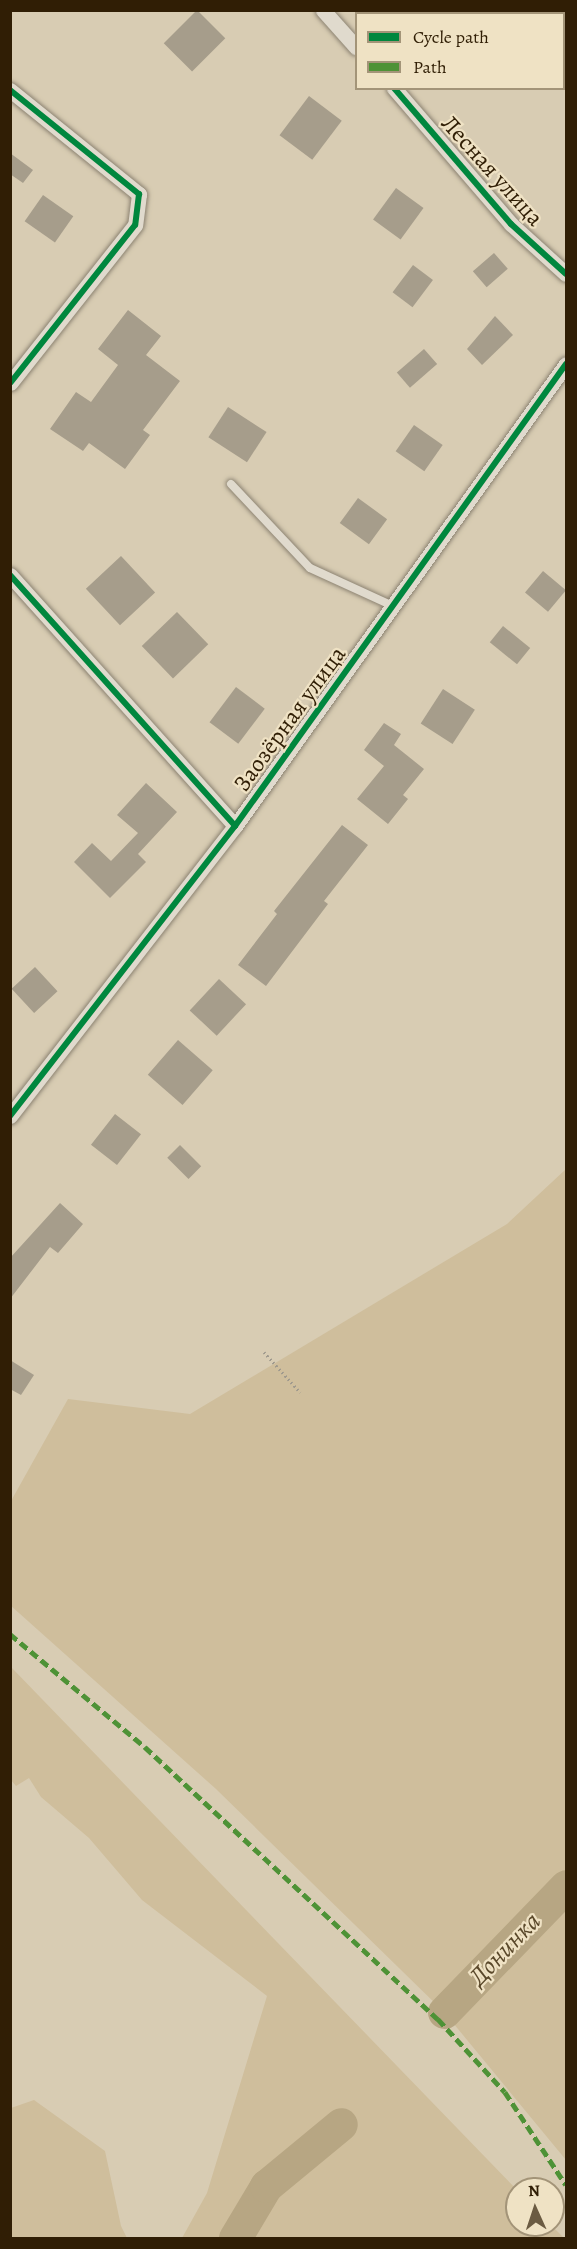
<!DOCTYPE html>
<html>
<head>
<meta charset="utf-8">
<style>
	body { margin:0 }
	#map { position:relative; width:577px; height:2249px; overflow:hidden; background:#d8ccb3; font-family:Alegreya,serif }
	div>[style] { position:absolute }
	.green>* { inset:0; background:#cfbe9c }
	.river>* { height:33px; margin:-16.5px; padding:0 16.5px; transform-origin:16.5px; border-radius:16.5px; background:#b7a683 }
	.building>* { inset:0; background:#a69d8b; transform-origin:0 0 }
	.path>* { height:3px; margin-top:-1.5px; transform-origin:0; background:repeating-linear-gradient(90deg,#9f998d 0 1.5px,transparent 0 4.5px) }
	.roads { filter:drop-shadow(0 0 2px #8c8372) drop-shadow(0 0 2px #8c8372) }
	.lane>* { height:8px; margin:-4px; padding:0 4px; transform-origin:4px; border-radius:4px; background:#e0dacd }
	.street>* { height:15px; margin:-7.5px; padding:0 7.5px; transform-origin:7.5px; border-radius:7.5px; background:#e0dacd }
	.quiet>* { height:4.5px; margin-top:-2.25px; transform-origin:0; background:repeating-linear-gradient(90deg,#4e9236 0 9px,transparent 0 13.5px) }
	.cycleway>* { height:6px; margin:-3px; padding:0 3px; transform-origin:3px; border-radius:3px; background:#00873e }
	span { translate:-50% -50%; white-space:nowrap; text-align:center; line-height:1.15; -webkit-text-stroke:4.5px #efe2c4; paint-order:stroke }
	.street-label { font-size:24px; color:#301e05 }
	.water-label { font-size:26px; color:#5a482a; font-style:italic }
	.frame { position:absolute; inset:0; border:12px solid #301e05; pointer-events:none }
	.legend { position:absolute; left:355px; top:12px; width:210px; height:78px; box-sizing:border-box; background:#efe2c4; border:2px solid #a39478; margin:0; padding:8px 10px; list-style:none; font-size:18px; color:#301e05 }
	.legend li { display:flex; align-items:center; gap:12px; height:30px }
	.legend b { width:30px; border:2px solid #a39478 }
	.north { position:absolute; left:505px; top:2177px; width:60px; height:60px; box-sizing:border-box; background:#efe2c4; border:2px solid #a39478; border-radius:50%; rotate:357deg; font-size:16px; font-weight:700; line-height:24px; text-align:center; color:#301e05 }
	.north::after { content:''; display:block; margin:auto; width:21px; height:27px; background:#6b5b42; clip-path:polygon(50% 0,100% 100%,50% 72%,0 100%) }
</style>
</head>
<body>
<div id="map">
	<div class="green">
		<div style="clip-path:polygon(566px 1169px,566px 2160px,444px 2012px,216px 1789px,10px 1605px,11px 1501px,68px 1399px,190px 1414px,507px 1224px)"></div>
		<div style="clip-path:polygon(11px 1667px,517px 2190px,517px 2225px,551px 2225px,564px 2238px,182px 2238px,207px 2193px,267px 1996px,142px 1900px,89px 1838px,41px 1797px,29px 1778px,16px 1786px,11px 1780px)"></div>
		<div style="clip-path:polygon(34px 2100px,105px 2151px,121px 2226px,127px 2238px,11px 2238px,11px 2108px)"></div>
	</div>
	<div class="river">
		<div style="left:444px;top:2012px;width:175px;rotate:-45.9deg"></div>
		<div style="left:235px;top:2238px;width:61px;rotate:-59.2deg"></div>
		<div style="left:266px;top:2186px;width:97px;rotate:-39.6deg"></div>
	</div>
	<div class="building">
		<div style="left:197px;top:10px;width:40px;height:47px;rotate:45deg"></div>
		<div style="left:309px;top:96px;width:41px;height:49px;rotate:37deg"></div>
		<div style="clip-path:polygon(10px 153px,33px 170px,23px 183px,10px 174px)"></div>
		<div style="left:396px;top:188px;width:34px;height:39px;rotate:36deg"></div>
		<div style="left:43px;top:195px;width:37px;height:32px;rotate:35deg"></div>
		<div style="left:494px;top:253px;width:21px;height:28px;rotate:49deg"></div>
		<div style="left:413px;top:265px;width:25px;height:34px;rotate:37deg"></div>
		<div style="clip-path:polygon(128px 310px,161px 336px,146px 355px,180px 381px,143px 430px,150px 435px,125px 469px,89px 443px,83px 451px,50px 429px,76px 392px,91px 402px,118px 365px,98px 349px)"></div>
		<div style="clip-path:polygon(495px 316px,513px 335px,482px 365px,467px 349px)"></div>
		<div style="left:424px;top:349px;width:20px;height:36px;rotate:49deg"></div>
		<div style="left:228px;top:407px;width:46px;height:36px;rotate:33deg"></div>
		<div style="left:414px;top:425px;width:35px;height:32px;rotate:35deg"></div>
		<div style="left:358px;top:498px;width:36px;height:31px;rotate:36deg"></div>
		<div style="left:121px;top:556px;width:50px;height:48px;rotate:47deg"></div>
		<div style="left:543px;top:571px;width:30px;height:28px;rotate:40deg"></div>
		<div style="left:177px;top:612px;width:45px;height:49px;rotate:46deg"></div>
		<div style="left:503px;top:626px;width:35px;height:21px;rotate:39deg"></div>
		<div style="left:236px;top:687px;width:36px;height:44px;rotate:37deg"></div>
		<div style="left:443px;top:689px;width:38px;height:41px;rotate:33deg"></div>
		<div style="clip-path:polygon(384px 723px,401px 734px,394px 745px,424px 769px,403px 795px,408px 799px,388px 824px,357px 799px,384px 766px,364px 750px)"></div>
		<div style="clip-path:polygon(146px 783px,177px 812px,138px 854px,146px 862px,110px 898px,74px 862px,92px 843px,111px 861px,138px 833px,117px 815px)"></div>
		<div style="clip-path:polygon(342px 825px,368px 845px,324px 901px,328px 904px,266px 986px,238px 965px,277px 914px,274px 911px)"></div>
		<div style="left:35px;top:967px;width:33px;height:32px;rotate:47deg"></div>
		<div style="left:219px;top:979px;width:37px;height:43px;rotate:43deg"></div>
		<div style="left:178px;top:1040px;width:46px;height:46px;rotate:41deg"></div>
		<div style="left:115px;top:1114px;width:33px;height:39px;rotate:38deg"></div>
		<div style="left:180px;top:1145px;width:30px;height:18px;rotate:45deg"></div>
		<div style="clip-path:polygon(60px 1203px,83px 1224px,58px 1253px,50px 1247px,10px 1299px,10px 1258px)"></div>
		<div style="clip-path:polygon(10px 1360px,34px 1375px,21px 1395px,10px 1389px)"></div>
	</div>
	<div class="path">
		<div style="left:264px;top:1352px;width:54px;rotate:48deg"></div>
	</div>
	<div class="roads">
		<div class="lane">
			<div style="left:231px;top:484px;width:115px;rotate:46.8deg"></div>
			<div style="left:310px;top:568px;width:91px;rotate:24.6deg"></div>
		</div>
		<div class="street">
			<div style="left:323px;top:10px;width:50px;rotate:48.3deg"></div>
			<div style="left:394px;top:88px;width:179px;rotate:49.3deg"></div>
			<div style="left:511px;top:224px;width:74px;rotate:42.3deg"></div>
			<div style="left:10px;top:90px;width:166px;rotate:38.9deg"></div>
			<div style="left:139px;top:194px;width:31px;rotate:97deg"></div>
			<div style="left:135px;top:225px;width:201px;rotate:128.3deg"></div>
			<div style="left:10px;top:575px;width:337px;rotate:48.1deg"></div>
			<div style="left:10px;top:1116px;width:367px;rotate:-52.2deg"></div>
			<div style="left:235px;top:826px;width:568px;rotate:-54.38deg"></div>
		</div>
	</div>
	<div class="quiet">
		<div style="left:10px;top:1634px;width:176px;rotate:39.9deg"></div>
		<div style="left:145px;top:1747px;width:400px;rotate:42.9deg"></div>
		<div style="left:438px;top:2019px;width:99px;rotate:47.5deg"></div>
		<div style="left:505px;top:2092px;width:111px;rotate:56.7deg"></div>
	</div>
	<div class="cycleway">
		<div style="left:394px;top:88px;width:179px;rotate:49.3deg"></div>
		<div style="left:511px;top:224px;width:74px;rotate:42.3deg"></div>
		<div style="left:10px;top:90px;width:166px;rotate:38.9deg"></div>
		<div style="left:139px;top:194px;width:31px;rotate:97deg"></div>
		<div style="left:135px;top:225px;width:201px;rotate:128.3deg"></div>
		<div style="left:10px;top:575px;width:337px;rotate:48.1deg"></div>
		<div style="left:10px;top:1116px;width:367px;rotate:-52.2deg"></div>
		<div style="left:235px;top:826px;width:568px;rotate:-54.38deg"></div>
	</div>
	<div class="street-label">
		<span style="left:492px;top:171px;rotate:48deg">Лесная улица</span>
		<span style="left:290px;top:719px;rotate:-54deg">Заозёрная улица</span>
	</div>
	<div class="water-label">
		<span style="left:505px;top:1949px;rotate:-46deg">Донинка</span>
	</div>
	<div class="frame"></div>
	<ul class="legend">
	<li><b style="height:8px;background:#00873e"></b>Cycle path</li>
	<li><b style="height:8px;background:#4e9236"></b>Path</li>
	</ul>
	<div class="north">N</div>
</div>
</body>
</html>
